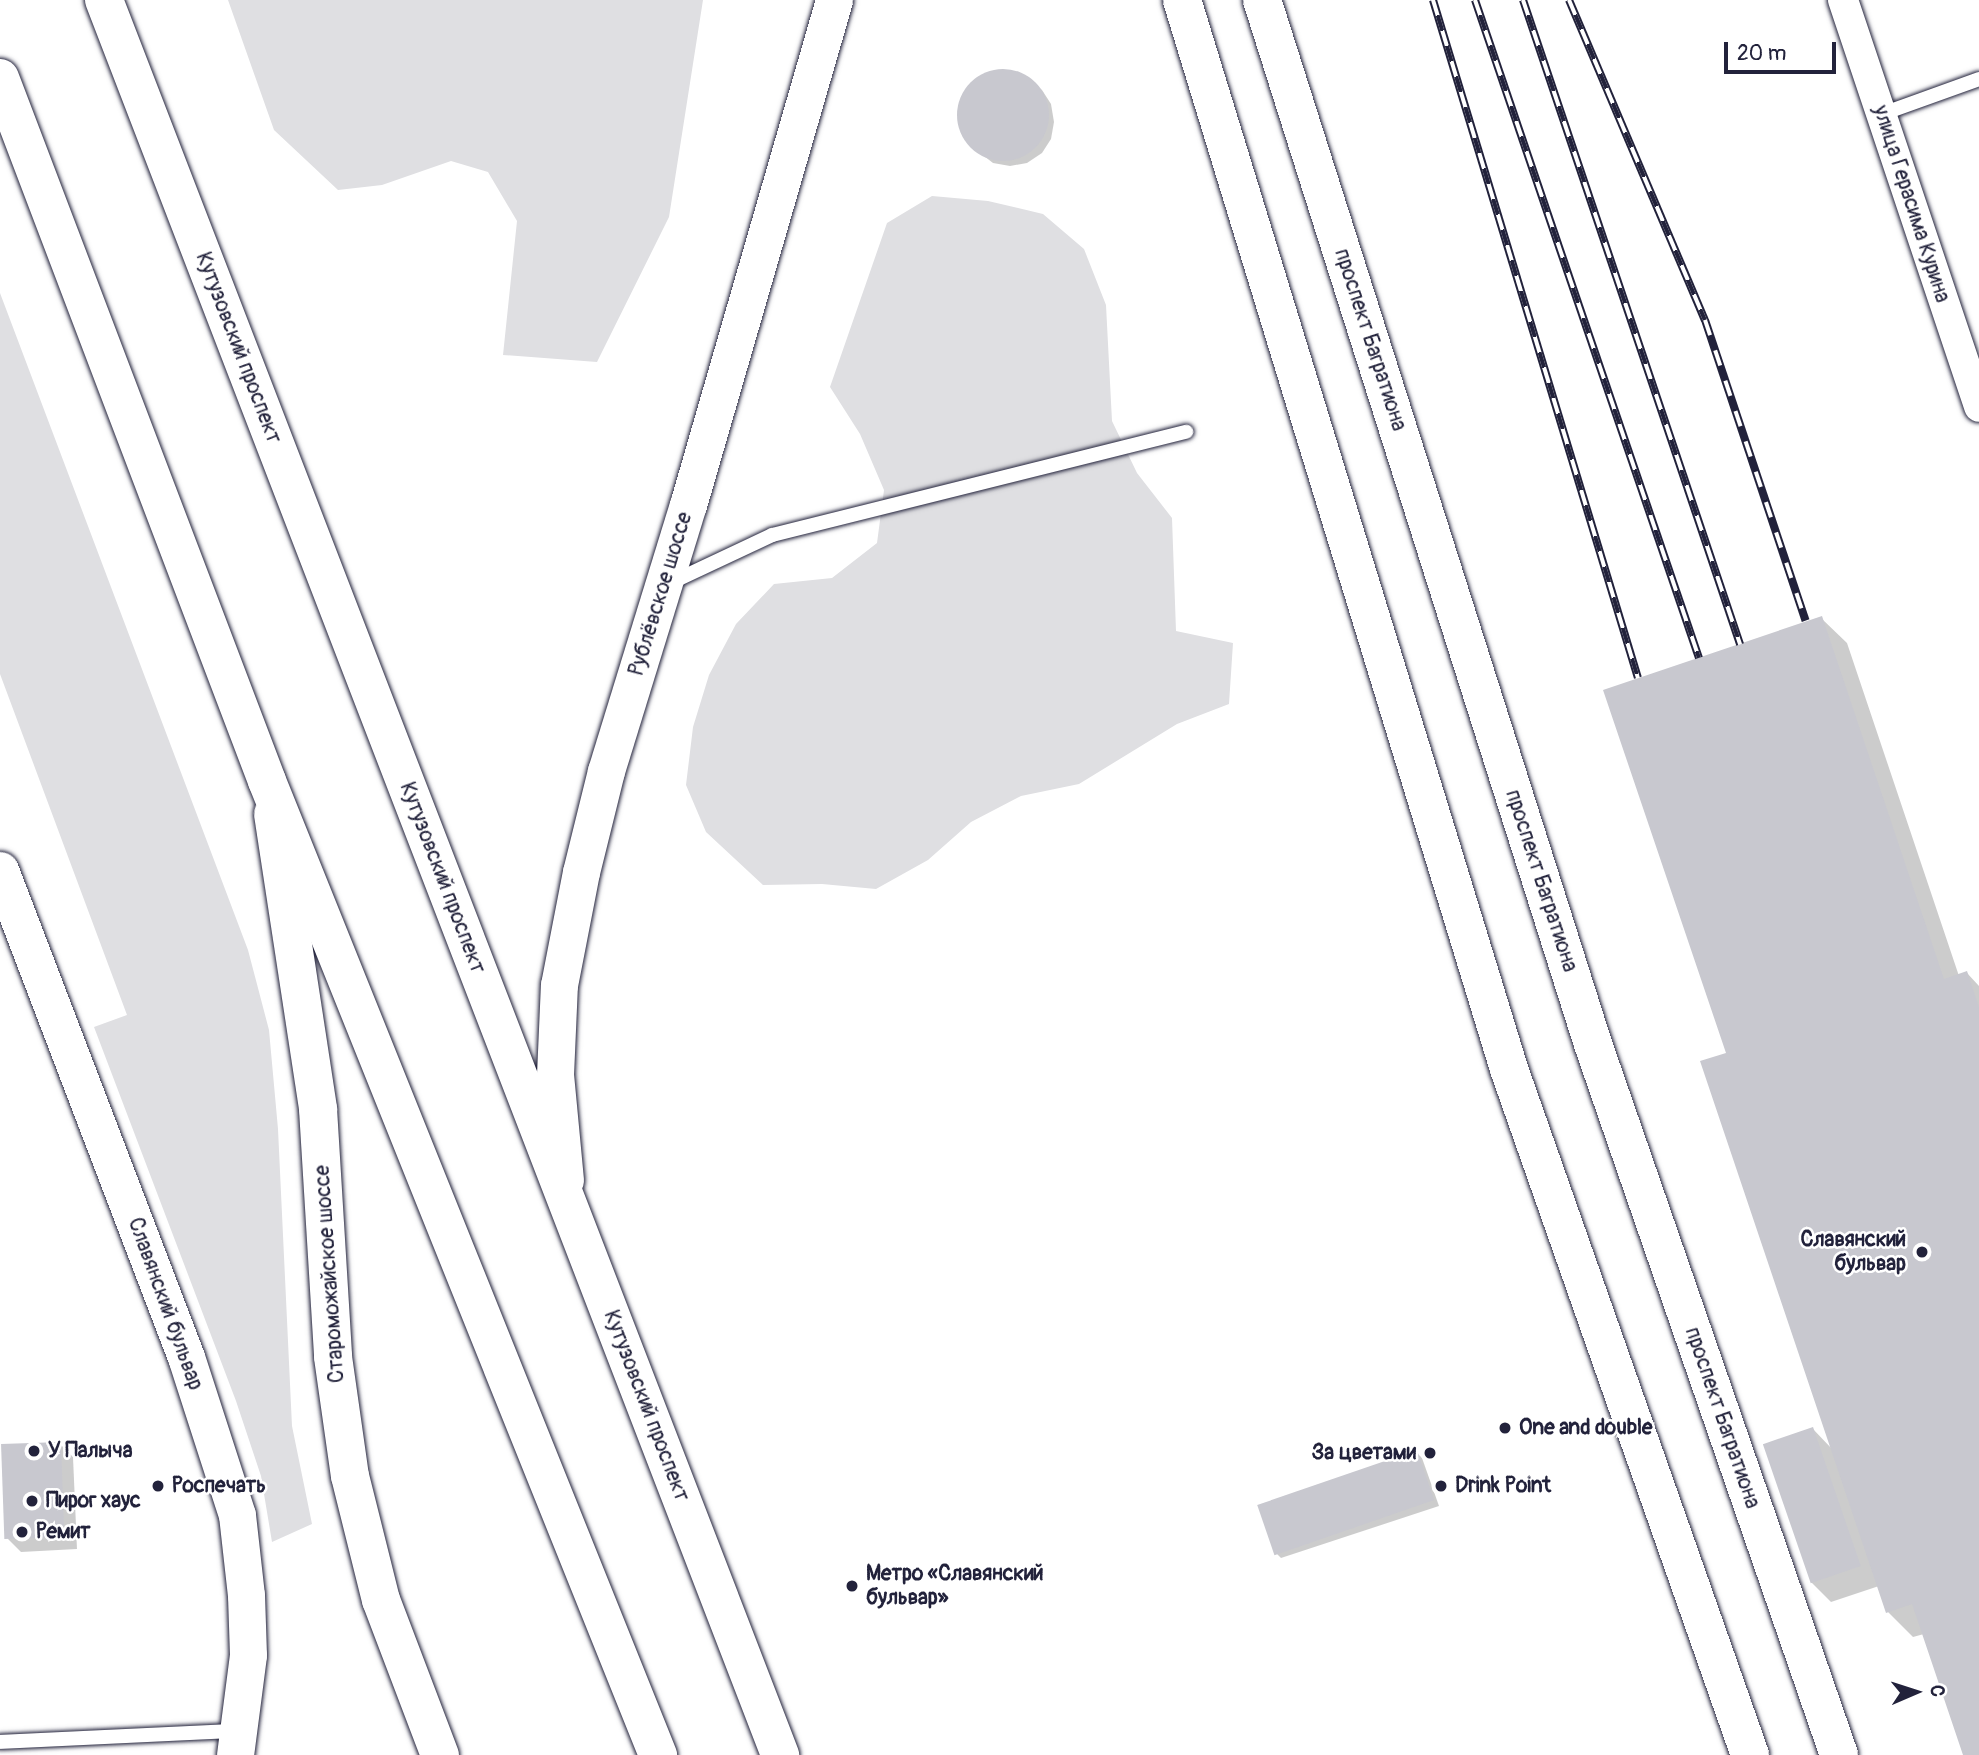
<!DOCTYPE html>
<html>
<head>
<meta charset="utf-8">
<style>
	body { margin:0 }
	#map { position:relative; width:1979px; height:1755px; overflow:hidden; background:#fff; font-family:Pangolin,sans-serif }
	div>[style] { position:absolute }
	.green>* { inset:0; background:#dfdfe2 }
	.shadow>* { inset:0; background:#0003 }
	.building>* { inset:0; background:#c8c8cf; transform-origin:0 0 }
	.round { border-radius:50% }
	.roads { filter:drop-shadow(0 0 2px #22223b) drop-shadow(0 0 2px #22223b) }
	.service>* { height:14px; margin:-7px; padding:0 7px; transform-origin:7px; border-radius:7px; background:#fff }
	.minor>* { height:30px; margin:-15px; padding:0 15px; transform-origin:15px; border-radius:15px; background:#fff }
	.tertiary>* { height:37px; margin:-18.5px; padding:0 18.5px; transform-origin:18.5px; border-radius:18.5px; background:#fff }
	.secondary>* { height:38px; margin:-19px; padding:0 19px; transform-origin:19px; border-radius:19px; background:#fff }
	.primary>* { height:38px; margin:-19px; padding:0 19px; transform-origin:19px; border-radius:19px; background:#fff }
	.rail>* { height:8px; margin-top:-4px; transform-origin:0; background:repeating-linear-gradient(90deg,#fff 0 16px,#22223b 0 32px); box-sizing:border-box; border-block:2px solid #22223b }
	.dots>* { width:19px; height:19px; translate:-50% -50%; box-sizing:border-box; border:4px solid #fff; border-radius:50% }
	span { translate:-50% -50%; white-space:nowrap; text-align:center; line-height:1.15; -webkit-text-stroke:5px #fff; paint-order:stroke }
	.street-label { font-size:21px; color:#22223b }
	.poi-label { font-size:21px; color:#22223b; font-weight:700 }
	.right { translate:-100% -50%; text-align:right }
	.left { translate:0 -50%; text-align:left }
	.north { position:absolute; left:1881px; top:1657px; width:70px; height:70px; -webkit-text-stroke:5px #fff; paint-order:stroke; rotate:87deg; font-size:19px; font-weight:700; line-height:28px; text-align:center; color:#22223b }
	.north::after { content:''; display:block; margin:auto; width:24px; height:32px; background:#22223b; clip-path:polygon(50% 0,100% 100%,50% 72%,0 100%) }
	.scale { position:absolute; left:1724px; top:42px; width:112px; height:32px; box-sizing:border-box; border:4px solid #22223b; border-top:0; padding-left:9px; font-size:21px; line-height:24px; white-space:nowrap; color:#22223b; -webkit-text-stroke:5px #fff; paint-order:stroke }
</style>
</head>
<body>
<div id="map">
	<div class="green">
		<div style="clip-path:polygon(228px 0,703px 0,669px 217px,597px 362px,503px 355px,517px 221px,488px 172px,451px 161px,382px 185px,338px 190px,274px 130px)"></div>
		<div style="clip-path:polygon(932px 196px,988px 201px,1043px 214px,1084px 249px,1106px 305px,1112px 421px,1137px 473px,1172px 518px,1176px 631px,1233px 643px,1229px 704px,1177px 724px,1079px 784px,1021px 796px,971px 822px,928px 860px,876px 889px,822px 884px,763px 885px,706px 832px,686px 785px,693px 727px,709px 675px,736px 624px,774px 584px,832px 578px,877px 543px,884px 490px,860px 434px,830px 387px,887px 223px)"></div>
		<div style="clip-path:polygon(0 293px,248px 950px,269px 1030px,278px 1129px,292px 1426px,312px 1524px,272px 1542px,261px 1476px,236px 1401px,94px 1027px,127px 1015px,0 674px)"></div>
	</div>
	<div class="shadow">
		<div style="clip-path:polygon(1003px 70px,1019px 73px,1042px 90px,1051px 104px,1054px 122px,1051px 139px,1042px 153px,1027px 163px,1010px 166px,993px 163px,971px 146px,962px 131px,959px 114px,962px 97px,971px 83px,986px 73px)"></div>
		<div style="clip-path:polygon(1821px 618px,1847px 643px,1959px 976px,1967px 973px,1979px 986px,1979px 1755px,1965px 1755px,1924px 1634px,1913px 1637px,1888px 1612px,1879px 1586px,1831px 1602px,1812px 1583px,1813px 1429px,1833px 1450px,1728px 1054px)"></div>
		<div style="clip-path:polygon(60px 1444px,73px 1457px,77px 1549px,21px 1552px,8px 1539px)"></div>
		<div style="clip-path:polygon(1416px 1452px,1422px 1458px,1439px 1506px,1281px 1558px,1275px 1552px)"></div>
	</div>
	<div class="building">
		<div class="round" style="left:957px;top:69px;width:92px;height:92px"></div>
		<div style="clip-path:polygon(1822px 616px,1944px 979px,1967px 971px,1979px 1007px,1979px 1755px,1963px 1755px,1912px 1604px,1886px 1613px,1700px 1061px,1726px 1053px,1603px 690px)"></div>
		<div style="left:1813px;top:1427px;width:147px;height:53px;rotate:71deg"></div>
		<div style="left:61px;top:1442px;width:95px;height:60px;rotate:88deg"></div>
		<div style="left:1417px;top:1450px;width:53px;height:169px;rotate:71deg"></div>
	</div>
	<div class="roads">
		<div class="service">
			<div style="left:1882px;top:114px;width:103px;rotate:-19.8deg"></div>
			<div style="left:668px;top:584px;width:115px;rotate:-25.2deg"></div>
			<div style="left:772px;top:535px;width:427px;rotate:-14deg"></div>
			<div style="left:0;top:1742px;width:236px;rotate:-2.7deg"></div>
		</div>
		<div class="minor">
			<div style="left:1843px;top:0;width:429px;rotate:71.5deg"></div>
		</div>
		<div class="tertiary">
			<div style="left:0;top:870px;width:521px;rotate:69.1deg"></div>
			<div style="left:186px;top:1357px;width:166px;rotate:72.1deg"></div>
			<div style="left:237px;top:1515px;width:81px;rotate:83.6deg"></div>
			<div style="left:246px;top:1595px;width:60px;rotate:88.1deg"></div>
			<div style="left:248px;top:1655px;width:101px;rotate:97.4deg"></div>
			<div style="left:565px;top:1180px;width:105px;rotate:-95.4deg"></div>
			<div style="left:555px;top:1075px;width:90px;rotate:-87.5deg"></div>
			<div style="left:559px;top:985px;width:115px;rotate:-79deg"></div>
			<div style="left:581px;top:872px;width:104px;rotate:-76.1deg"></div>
			<div style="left:606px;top:771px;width:278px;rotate:-72.9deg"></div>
			<div style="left:688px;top:505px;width:526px;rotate:-73.87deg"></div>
		</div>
		<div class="secondary">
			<div style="left:273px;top:814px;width:298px;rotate:81.3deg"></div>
			<div style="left:318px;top:1109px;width:248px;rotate:86.5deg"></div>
			<div style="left:333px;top:1357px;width:120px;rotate:81.9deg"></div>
			<div style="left:350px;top:1476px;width:128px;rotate:76deg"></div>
			<div style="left:381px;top:1600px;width:166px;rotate:69.2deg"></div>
		</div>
		<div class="primary">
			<div style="left:104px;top:0;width:1881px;rotate:68.93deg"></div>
			<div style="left:1182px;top:0;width:1118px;rotate:72.99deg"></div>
			<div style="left:1509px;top:1069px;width:727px;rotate:70.64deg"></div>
			<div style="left:1262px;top:0;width:1095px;rotate:72.41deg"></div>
			<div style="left:1593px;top:1044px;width:752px;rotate:70.91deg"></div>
			<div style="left:0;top:78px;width:752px;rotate:69.2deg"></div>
			<div style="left:267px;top:781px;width:1050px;rotate:68.13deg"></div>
		</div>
	</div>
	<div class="rail">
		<div style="left:1433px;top:0;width:708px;rotate:73.18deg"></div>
		<div style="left:1475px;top:0;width:695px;rotate:71.2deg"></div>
		<div style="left:1523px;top:0;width:680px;rotate:71.38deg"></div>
		<div style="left:1569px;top:0;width:348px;rotate:67deg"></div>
		<div style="left:1705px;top:320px;width:317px;rotate:71.5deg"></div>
	</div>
	<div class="dots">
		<div style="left:1922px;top:1252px;background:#22223b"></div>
		<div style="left:1505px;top:1428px;background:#22223b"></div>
		<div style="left:34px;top:1451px;background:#22223b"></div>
		<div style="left:1430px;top:1453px;background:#22223b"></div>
		<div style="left:158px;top:1486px;background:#22223b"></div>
		<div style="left:1441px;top:1486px;background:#22223b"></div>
		<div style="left:32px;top:1501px;background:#22223b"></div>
		<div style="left:22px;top:1532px;background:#22223b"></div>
		<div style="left:852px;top:1586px;background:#22223b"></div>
	</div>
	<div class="street-label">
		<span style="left:1911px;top:204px;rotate:72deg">улица Герасима Курина</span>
		<span style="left:1370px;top:340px;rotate:72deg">проспект Багратиона</span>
		<span style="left:238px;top:348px;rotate:69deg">Кутузовский проспект</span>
		<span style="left:661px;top:594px;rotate:-73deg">Рублёвское шоссе</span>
		<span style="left:442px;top:878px;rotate:69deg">Кутузовский проспект</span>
		<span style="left:1541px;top:881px;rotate:72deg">проспект Багратиона</span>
		<span style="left:330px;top:1274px;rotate:-94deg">Староможайское шоссе</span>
		<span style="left:165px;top:1304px;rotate:70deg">Славянский бульвар</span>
		<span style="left:646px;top:1406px;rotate:69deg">Кутузовский проспект</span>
		<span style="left:1722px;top:1418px;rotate:71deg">проспект Багратиона</span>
	</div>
	<div class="poi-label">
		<span class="right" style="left:1906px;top:1252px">Славянский<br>бульвар</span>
		<span class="left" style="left:1519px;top:1428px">One and double</span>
		<span class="left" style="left:48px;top:1451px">У Палыча</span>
		<span class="right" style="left:1416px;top:1453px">За цветами</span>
		<span class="left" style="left:172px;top:1486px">Роспечать</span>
		<span class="left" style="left:1455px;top:1486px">Drink Point</span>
		<span class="left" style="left:46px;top:1501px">Пирог хаус</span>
		<span class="left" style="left:36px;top:1532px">Ремит</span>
		<span class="left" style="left:866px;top:1586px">Метро «Славянский<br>бульвар»</span>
	</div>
	<div class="north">С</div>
	<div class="scale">20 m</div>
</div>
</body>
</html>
